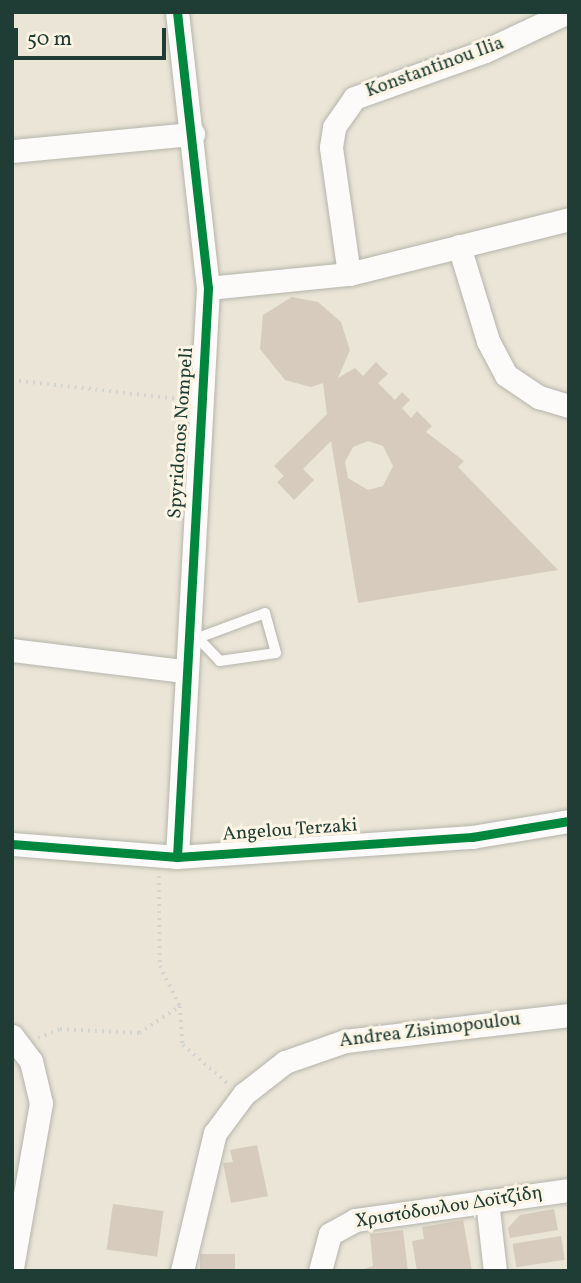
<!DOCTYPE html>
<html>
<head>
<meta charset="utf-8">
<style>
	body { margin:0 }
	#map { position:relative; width:581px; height:1283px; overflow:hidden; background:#eae5d7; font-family:Vollkorn,serif }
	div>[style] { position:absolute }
	.building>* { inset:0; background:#d6cbbd; transform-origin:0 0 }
	.path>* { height:3.5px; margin-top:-1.75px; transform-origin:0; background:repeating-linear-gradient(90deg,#d4d5d0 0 2px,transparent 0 7px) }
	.roads { filter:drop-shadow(0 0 2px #b5b5ac) drop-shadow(0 0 2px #b5b5ac) }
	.lane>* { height:10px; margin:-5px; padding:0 5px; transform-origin:5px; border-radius:5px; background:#fcfbf9 }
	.street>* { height:23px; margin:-11.5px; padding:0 11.5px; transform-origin:11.5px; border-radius:11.5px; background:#fcfbf9 }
	.cycleway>* { height:9px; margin:-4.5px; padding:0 4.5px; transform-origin:4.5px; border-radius:4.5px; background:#00873e }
	span { translate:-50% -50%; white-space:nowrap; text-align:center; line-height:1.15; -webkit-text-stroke:6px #fcf5e5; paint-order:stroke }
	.street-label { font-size:19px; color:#1f3d34 }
	.frame { position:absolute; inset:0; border:14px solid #1f3d34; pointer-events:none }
	.scale { position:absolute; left:14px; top:28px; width:152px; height:32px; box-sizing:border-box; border:4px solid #1f3d34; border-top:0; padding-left:9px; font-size:21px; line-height:24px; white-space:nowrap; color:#1f3d34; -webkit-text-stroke:5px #fcf5e5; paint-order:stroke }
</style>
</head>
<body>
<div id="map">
	<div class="building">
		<div style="clip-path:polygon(evenodd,292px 297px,318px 302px,341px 322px,350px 350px,338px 378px,355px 368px,363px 376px,376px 362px,388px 374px,378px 383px,395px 400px,402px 392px,410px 400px,402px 408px,411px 418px,417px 411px,432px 426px,426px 432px,464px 461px,458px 467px,558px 570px,358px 603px,331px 441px,303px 469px,314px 480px,294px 500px,277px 482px,284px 476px,274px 466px,327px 414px,323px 383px,311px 387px,285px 380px,260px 349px,263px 315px,292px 297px,368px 441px,383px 446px,393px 466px,383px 486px,368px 490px,348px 478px,345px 462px,353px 447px,368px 441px)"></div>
		<div style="clip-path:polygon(257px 1145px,268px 1196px,231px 1203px,223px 1163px,233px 1162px,230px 1150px)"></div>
		<div style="left:113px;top:1204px;width:51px;height:46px;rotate:8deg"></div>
		<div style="clip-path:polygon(554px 1209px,558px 1230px,510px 1238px,508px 1228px,520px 1215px)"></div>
		<div style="clip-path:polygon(463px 1220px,472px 1271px,417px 1271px,412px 1241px,424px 1239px,422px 1227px)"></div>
		<div style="clip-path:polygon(403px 1230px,408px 1271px,358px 1271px,373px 1266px,370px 1234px)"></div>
		<div style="left:561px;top:1236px;width:24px;height:49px;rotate:81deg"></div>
		<div style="left:235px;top:1254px;width:17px;height:35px;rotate:90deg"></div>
	</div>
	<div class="path">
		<div style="left:12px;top:380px;width:169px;rotate:6.5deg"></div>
		<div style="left:159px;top:876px;width:90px;rotate:89.4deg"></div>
		<div style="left:160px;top:966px;width:45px;rotate:63.4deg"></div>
		<div style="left:180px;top:1006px;width:39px;rotate:86deg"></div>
		<div style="left:183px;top:1045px;width:58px;rotate:40.8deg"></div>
		<div style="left:38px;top:1038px;width:24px;rotate:-22deg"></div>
		<div style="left:60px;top:1029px;width:79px;rotate:2.9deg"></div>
		<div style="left:139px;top:1033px;width:49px;rotate:-33.4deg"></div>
	</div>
	<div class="roads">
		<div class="lane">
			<div style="left:187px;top:642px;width:83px;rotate:-20.4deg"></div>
			<div style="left:265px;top:613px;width:41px;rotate:74.6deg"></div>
			<div style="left:276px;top:653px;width:57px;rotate:171.9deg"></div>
			<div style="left:220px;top:661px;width:32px;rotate:-134deg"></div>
		</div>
		<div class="street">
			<div style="left:177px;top:12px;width:278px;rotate:83.6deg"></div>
			<div style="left:208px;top:288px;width:570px;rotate:93.12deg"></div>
			<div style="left:12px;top:151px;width:182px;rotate:-5.4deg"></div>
			<div style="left:459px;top:246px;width:99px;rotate:73deg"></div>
			<div style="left:488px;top:341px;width:38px;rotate:62deg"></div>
			<div style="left:506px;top:375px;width:40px;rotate:34deg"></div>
			<div style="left:539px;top:397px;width:31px;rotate:17deg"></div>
			<div style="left:349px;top:274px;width:128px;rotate:-98.1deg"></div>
			<div style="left:331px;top:147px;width:20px;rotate:-81deg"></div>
			<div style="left:334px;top:127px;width:35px;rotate:-55deg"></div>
			<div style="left:354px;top:98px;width:139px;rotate:-19.7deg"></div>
			<div style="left:485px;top:51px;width:92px;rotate:-25.2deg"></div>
			<div style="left:208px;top:288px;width:142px;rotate:-5.7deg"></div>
			<div style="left:349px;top:274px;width:227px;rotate:-14deg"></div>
			<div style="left:12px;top:650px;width:172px;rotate:7deg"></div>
			<div style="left:12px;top:844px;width:166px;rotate:4.5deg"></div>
			<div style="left:177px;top:857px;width:296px;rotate:-3.9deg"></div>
			<div style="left:472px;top:837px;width:98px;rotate:-9.4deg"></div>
			<div style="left:12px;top:1036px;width:31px;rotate:53deg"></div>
			<div style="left:31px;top:1061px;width:43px;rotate:76.6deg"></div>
			<div style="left:41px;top:1103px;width:168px;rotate:100deg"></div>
			<div style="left:487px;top:1201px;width:70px;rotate:83.5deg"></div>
			<div style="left:182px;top:1271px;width:142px;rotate:-76.6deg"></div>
			<div style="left:215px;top:1133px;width:49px;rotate:-53.4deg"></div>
			<div style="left:244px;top:1094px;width:52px;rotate:-38deg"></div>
			<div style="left:285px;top:1062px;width:64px;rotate:-19.3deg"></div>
			<div style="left:345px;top:1041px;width:226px;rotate:-6.6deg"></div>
			<div style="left:320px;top:1271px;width:38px;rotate:-75deg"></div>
			<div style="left:330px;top:1234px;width:29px;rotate:-29deg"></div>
			<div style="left:355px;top:1220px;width:216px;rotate:-8deg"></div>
		</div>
	</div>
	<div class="cycleway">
		<div style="left:177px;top:12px;width:278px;rotate:83.6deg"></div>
		<div style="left:208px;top:288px;width:570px;rotate:93.12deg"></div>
		<div style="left:12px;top:844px;width:166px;rotate:4.5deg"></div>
		<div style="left:177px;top:857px;width:296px;rotate:-3.9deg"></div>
		<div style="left:472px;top:837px;width:98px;rotate:-9.4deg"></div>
	</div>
	<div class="street-label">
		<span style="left:435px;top:68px;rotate:-20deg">Konstantinou Ilia</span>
		<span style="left:182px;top:433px;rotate:-86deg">Spyridonos Nompeli</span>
		<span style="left:290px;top:831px;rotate:-4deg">Angelou Terzaki</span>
		<span style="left:430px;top:1031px;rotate:-7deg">Andrea Zisimopoulou</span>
		<span style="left:449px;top:1208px;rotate:-9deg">Χριστόδουλου Δοϊτζίδη</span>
	</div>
	<div class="frame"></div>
	<div class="scale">50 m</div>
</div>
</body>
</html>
